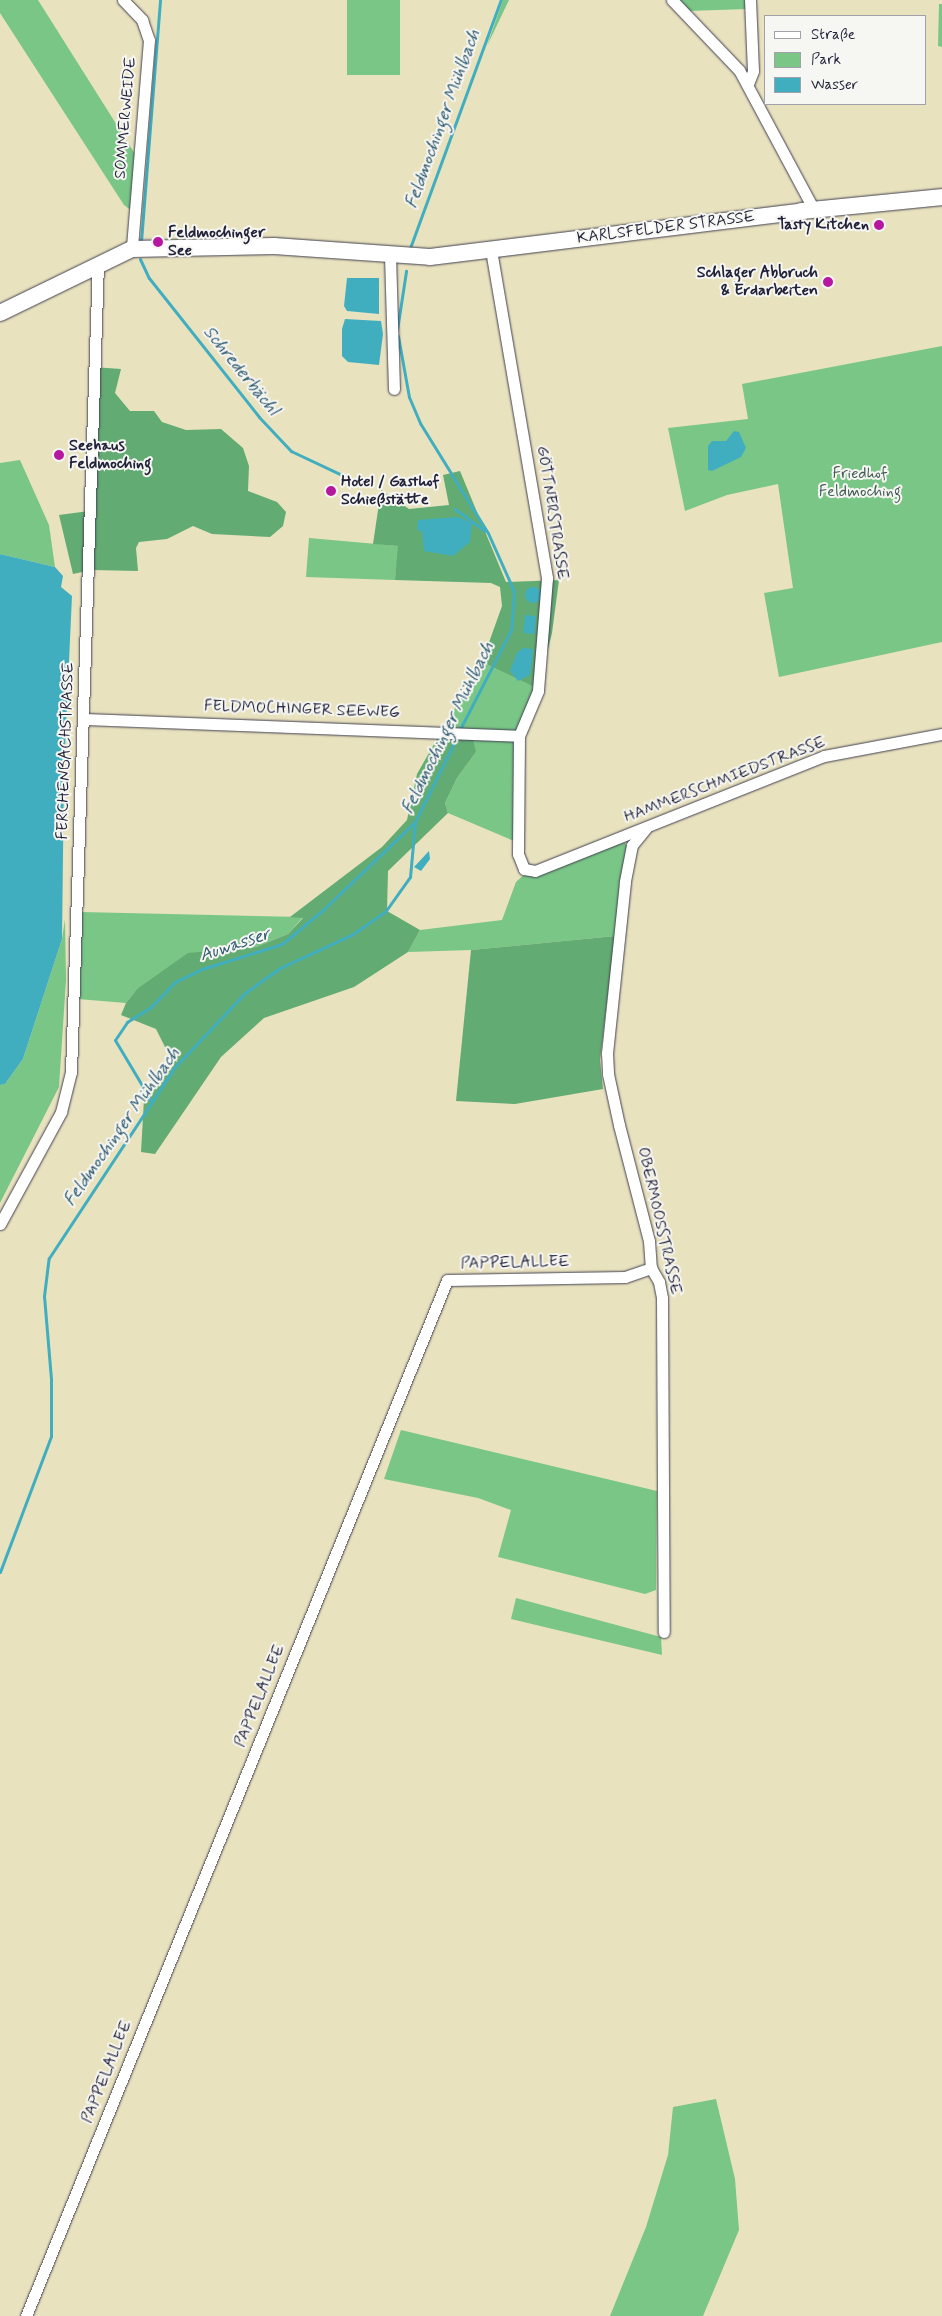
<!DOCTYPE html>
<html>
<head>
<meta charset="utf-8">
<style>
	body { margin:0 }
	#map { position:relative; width:942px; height:2316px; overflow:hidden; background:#e9e2bf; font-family:Mynerve,sans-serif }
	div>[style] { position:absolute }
	.green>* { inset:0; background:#79c686; transform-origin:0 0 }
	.forest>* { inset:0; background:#62ab73 }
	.water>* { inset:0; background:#41aec0; transform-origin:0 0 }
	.round { border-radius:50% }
	.stream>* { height:3px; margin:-1.5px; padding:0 1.5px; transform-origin:1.5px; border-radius:1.5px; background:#41aec0 }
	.roads { filter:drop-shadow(0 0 1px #403f4f) drop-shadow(0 0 1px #403f4f) }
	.street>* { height:11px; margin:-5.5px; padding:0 5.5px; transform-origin:5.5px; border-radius:5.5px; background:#fff }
	.secondary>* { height:16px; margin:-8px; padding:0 8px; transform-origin:8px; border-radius:8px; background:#fff }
	.dots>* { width:14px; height:14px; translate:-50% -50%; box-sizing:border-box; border:2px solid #f6f6f2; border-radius:50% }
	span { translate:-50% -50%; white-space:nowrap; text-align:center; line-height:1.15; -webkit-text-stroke:4px #f6f6f2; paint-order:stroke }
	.street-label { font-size:16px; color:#22223b }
	.poi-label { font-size:16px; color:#22223b; font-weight:700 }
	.right { translate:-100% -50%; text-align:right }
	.left { translate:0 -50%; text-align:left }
	.park-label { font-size:16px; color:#405b55 }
	.water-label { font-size:18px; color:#2e5a70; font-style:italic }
	.legend { position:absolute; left:764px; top:15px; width:162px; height:90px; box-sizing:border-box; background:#f6f6f2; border:1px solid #a1a1a9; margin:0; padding:6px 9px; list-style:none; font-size:15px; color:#22223b }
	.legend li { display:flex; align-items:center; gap:10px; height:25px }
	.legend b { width:25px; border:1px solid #a1a1a9 }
</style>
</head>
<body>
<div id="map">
	<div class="green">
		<div style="clip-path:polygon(0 0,38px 0,137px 157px,132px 211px,124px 205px,0 13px)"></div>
		<div style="left:347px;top:0;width:53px;height:75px"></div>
		<div style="clip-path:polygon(503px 0,509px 0,487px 46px)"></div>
		<div style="clip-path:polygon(679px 0,746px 0,747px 9px,688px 11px)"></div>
		<div style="clip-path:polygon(939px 4px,942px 4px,942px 47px,938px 46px)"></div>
		<div style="clip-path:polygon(942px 346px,942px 642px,779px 677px,764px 593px,793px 588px,778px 484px,727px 495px,685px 511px,668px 428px,748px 419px,742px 384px)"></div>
		<div style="clip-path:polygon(20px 460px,49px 525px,55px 567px,0 554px,0 463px)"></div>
		<div style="clip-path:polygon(309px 538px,399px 546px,395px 580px,306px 577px)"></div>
		<div style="clip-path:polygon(482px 662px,538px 689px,518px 735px,514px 841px,448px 813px,445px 803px,457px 778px,476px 752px,441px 732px)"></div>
		<div style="clip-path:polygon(623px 840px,627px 846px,615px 936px,471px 950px,408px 952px,420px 930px,502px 920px,516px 882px,528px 871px)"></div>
		<div style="clip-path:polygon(81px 912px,303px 917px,288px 934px,256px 947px,227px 951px,137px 989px,126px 1003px,78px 999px)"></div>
		<div style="clip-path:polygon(65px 919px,66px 980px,59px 1087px,0 1203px,0 1085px,5px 1084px,23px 1059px,62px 939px)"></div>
		<div style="clip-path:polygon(401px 1430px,657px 1491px,656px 1590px,645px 1594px,498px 1557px,511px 1510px,478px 1498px,384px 1479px)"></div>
		<div style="clip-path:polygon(516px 1598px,661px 1637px,662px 1655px,511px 1619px)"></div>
		<div style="clip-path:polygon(716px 2099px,735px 2179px,739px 2230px,703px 2316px,610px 2316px,646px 2227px,668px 2155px,673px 2107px)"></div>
	</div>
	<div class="forest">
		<div style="clip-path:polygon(93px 367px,121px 369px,115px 393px,130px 411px,154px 411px,162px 422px,186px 430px,221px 429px,243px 448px,249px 466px,248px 491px,277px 502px,286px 512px,283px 526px,270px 537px,212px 534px,193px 526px,167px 539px,139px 542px,136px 548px,138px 571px,92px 570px,73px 574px,59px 515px,89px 511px)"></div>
		<div style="clip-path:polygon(460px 471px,506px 582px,559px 580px,552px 633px,538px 689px,482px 662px,502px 606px,500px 587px,491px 583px,395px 580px,398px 546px,373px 544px,381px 490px,409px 509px,449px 505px,443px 475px)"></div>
		<div style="clip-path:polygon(441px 732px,472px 735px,476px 752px,457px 778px,445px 803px,448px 813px,388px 871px,387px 911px,420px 930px,408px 952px,354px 987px,264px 1018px,221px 1057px,155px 1154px,141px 1152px,144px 1099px,174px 1065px,156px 1029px,121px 1015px,126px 1003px,137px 989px,188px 953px,256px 947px,288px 934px,303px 918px,290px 917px,382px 847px,407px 820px,417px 774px)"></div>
		<div style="clip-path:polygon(615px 936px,600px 1060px,603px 1089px,515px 1104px,456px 1101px,471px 950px)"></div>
	</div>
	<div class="water">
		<div style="clip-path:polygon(347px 278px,379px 278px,379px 314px,347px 311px,344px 306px)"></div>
		<div style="clip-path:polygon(345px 319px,381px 321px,383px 334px,379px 365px,348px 362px,342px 356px,342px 329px)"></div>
		<div style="clip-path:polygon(734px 431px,739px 432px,746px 448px,741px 457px,712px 471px,708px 470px,708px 446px,712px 441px,726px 441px)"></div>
		<div style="clip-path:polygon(458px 517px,472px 523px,470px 542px,453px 556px,424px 551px,422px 531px,417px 530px,418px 520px)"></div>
		<div style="clip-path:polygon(0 554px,55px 567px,63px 576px,61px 587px,72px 596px,64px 771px,62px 939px,23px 1059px,5px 1084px,0 1085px)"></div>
		<div class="round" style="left:525px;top:587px;width:16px;height:16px"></div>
		<div style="left:525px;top:615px;width:11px;height:18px;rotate:5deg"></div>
		<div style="clip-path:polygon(523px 648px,533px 649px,532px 661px,530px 675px,518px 681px,510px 671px,517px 653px)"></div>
		<div style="clip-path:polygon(429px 851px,430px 859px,421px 871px,414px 867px)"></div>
	</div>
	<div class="stream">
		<div style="left:141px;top:242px;width:243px;rotate:-85.5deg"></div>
		<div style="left:410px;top:248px;width:264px;rotate:-69.9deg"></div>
		<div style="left:140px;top:259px;width:21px;rotate:65deg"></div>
		<div style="left:149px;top:278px;width:177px;rotate:51.6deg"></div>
		<div style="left:259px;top:417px;width:47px;rotate:46.7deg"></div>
		<div style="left:291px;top:451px;width:56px;rotate:25.2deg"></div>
		<div style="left:397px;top:330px;width:60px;rotate:-81.3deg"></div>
		<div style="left:398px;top:336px;width:62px;rotate:79.8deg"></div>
		<div style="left:409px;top:397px;width:28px;rotate:67deg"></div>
		<div style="left:420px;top:423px;width:129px;rotate:58.3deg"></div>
		<div style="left:488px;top:533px;width:64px;rotate:65.9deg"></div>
		<div style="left:514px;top:591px;width:39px;rotate:94deg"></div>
		<div style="left:511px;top:630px;width:114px;rotate:117.2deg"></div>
		<div style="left:455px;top:509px;width:37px;rotate:36deg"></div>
		<div style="left:152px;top:1102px;width:72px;rotate:-120.8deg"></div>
		<div style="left:115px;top:1040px;width:22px;rotate:-56deg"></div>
		<div style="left:127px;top:1022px;width:28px;rotate:-32deg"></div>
		<div style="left:151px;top:1007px;width:35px;rotate:-46deg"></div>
		<div style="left:175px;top:982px;width:30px;rotate:-26deg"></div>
		<div style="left:202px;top:969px;width:84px;rotate:-17.4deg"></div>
		<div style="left:282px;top:944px;width:55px;rotate:-39.8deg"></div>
		<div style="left:324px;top:909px;width:126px;rotate:-43.7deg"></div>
		<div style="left:0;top:1572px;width:145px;rotate:-69.4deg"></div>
		<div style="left:51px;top:1436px;width:57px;rotate:-90deg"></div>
		<div style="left:51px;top:1379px;width:83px;rotate:-94.8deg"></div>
		<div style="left:44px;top:1296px;width:38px;rotate:-83deg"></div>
		<div style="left:49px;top:1258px;width:229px;rotate:-56.6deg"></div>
		<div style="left:175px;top:1067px;width:102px;rotate:-46.6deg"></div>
		<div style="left:245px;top:993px;width:43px;rotate:-35.5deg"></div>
		<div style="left:280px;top:968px;width:81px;rotate:-25deg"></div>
		<div style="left:353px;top:934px;width:39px;rotate:-35deg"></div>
		<div style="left:385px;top:912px;width:43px;rotate:-54.5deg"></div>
		<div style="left:410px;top:877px;width:55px;rotate:-84.8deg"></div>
		<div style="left:415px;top:822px;width:95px;rotate:-63.7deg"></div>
	</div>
	<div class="roads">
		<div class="street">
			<div style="left:123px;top:0;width:28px;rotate:46deg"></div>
			<div style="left:142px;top:20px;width:21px;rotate:71deg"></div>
			<div style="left:149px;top:40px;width:210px;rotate:94.7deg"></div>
			<div style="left:672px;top:0;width:97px;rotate:46.3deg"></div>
			<div style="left:739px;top:70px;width:159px;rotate:61.8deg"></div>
			<div style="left:748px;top:84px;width:14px;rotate:-69deg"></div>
			<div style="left:753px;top:71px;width:71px;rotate:-92.4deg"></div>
			<div style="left:491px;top:250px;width:333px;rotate:80.3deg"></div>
			<div style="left:547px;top:578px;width:113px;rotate:94.6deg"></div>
			<div style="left:538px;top:691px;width:49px;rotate:112.9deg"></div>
			<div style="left:519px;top:736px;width:118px;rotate:90.5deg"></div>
			<div style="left:518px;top:854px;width:16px;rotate:68deg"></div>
			<div style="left:524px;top:869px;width:11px;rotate:10deg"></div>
			<div style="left:535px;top:871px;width:311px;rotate:-21.7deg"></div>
			<div style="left:824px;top:756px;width:120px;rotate:-10.6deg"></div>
			<div style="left:390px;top:255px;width:134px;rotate:88.3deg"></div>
			<div style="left:84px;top:719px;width:435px;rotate:2.2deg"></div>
			<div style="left:646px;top:828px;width:22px;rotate:129deg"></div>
			<div style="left:632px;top:845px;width:38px;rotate:101deg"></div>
			<div style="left:625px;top:882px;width:172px;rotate:96deg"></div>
			<div style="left:607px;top:1053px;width:21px;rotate:87deg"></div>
			<div style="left:608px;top:1074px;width:52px;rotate:77.8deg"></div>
			<div style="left:619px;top:1125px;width:120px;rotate:75.5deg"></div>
			<div style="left:649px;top:1241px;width:27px;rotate:86deg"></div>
			<div style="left:651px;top:1268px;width:16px;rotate:60deg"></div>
			<div style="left:659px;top:1282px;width:16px;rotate:79deg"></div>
			<div style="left:662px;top:1298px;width:334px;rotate:89.7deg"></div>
			<div style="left:0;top:1224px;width:128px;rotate:-61.4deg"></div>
			<div style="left:61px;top:1112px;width:41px;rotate:-76deg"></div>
			<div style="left:71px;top:1072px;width:809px;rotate:-88.09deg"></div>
			<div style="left:26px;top:2316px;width:1118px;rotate:-67.88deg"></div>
			<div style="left:447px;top:1280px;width:178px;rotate:-1deg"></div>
			<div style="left:625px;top:1277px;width:28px;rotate:-19deg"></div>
		</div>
		<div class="secondary">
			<div style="left:0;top:313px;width:147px;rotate:-25.9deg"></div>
			<div style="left:132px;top:249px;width:142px;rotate:-1.2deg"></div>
			<div style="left:274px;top:246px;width:156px;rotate:4deg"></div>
			<div style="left:430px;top:257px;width:375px;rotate:-7deg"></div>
			<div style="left:802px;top:211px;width:141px;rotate:-5.7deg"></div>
		</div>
	</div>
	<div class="dots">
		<div style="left:879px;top:225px;background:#b5179e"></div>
		<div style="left:158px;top:242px;background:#b5179e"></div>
		<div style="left:828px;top:282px;background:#b5179e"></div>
		<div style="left:59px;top:455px;background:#b5179e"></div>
		<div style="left:331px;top:491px;background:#b5179e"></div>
	</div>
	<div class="street-label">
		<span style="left:126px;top:118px;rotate:-85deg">SOMMERWEIDE</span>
		<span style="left:666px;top:228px;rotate:-7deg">KARLSFELDER STRASSE</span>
		<span style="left:552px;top:513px;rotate:81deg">GÖTTNERSTRASSE</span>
		<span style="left:302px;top:710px;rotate:2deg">FELDMOCHINGER SEEWEG</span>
		<span style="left:66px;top:751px;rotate:-88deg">FERCHENBACHSTRASSE</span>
		<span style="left:725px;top:780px;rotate:-21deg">HAMMERSCHMIEDSTRASSE</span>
		<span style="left:659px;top:1221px;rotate:77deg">OBERMOOSSTRASSE</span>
		<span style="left:515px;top:1263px;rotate:-1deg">PAPPELALLEE</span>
		<span style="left:260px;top:1696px;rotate:-68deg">PAPPELALLEE</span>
		<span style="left:107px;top:2072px;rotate:-68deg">PAPPELALLEE</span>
	</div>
	<div class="poi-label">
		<span class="right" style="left:869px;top:225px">Tasty Kitchen</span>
		<span class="left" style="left:168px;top:242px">Feldmochinger<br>See</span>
		<span class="right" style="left:818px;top:282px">Schlager Abbruch<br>&amp; Erdarbeiten</span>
		<span class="left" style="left:69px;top:455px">Seehaus<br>Feldmoching</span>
		<span class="left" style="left:341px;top:491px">Hotel / Gasthof<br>Schießstätte</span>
	</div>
	<div class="park-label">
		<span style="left:860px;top:483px">Friedhof<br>Feldmoching</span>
	</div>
	<div class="water-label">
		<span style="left:443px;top:119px;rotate:-70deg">Feldmochinger Mühlbach</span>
		<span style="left:241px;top:371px;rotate:51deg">Schrederbächl</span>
		<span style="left:448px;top:728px;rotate:-64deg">Feldmochinger Mühlbach</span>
		<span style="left:235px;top:945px;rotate:-18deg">Auwasser</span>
		<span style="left:122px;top:1127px;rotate:-55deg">Feldmochinger Mühlbach</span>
	</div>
	<ul class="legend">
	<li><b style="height:6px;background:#fff"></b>Straße</li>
	<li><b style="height:14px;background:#79c686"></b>Park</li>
	<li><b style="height:14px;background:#41aec0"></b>Wasser</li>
	</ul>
</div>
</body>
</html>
